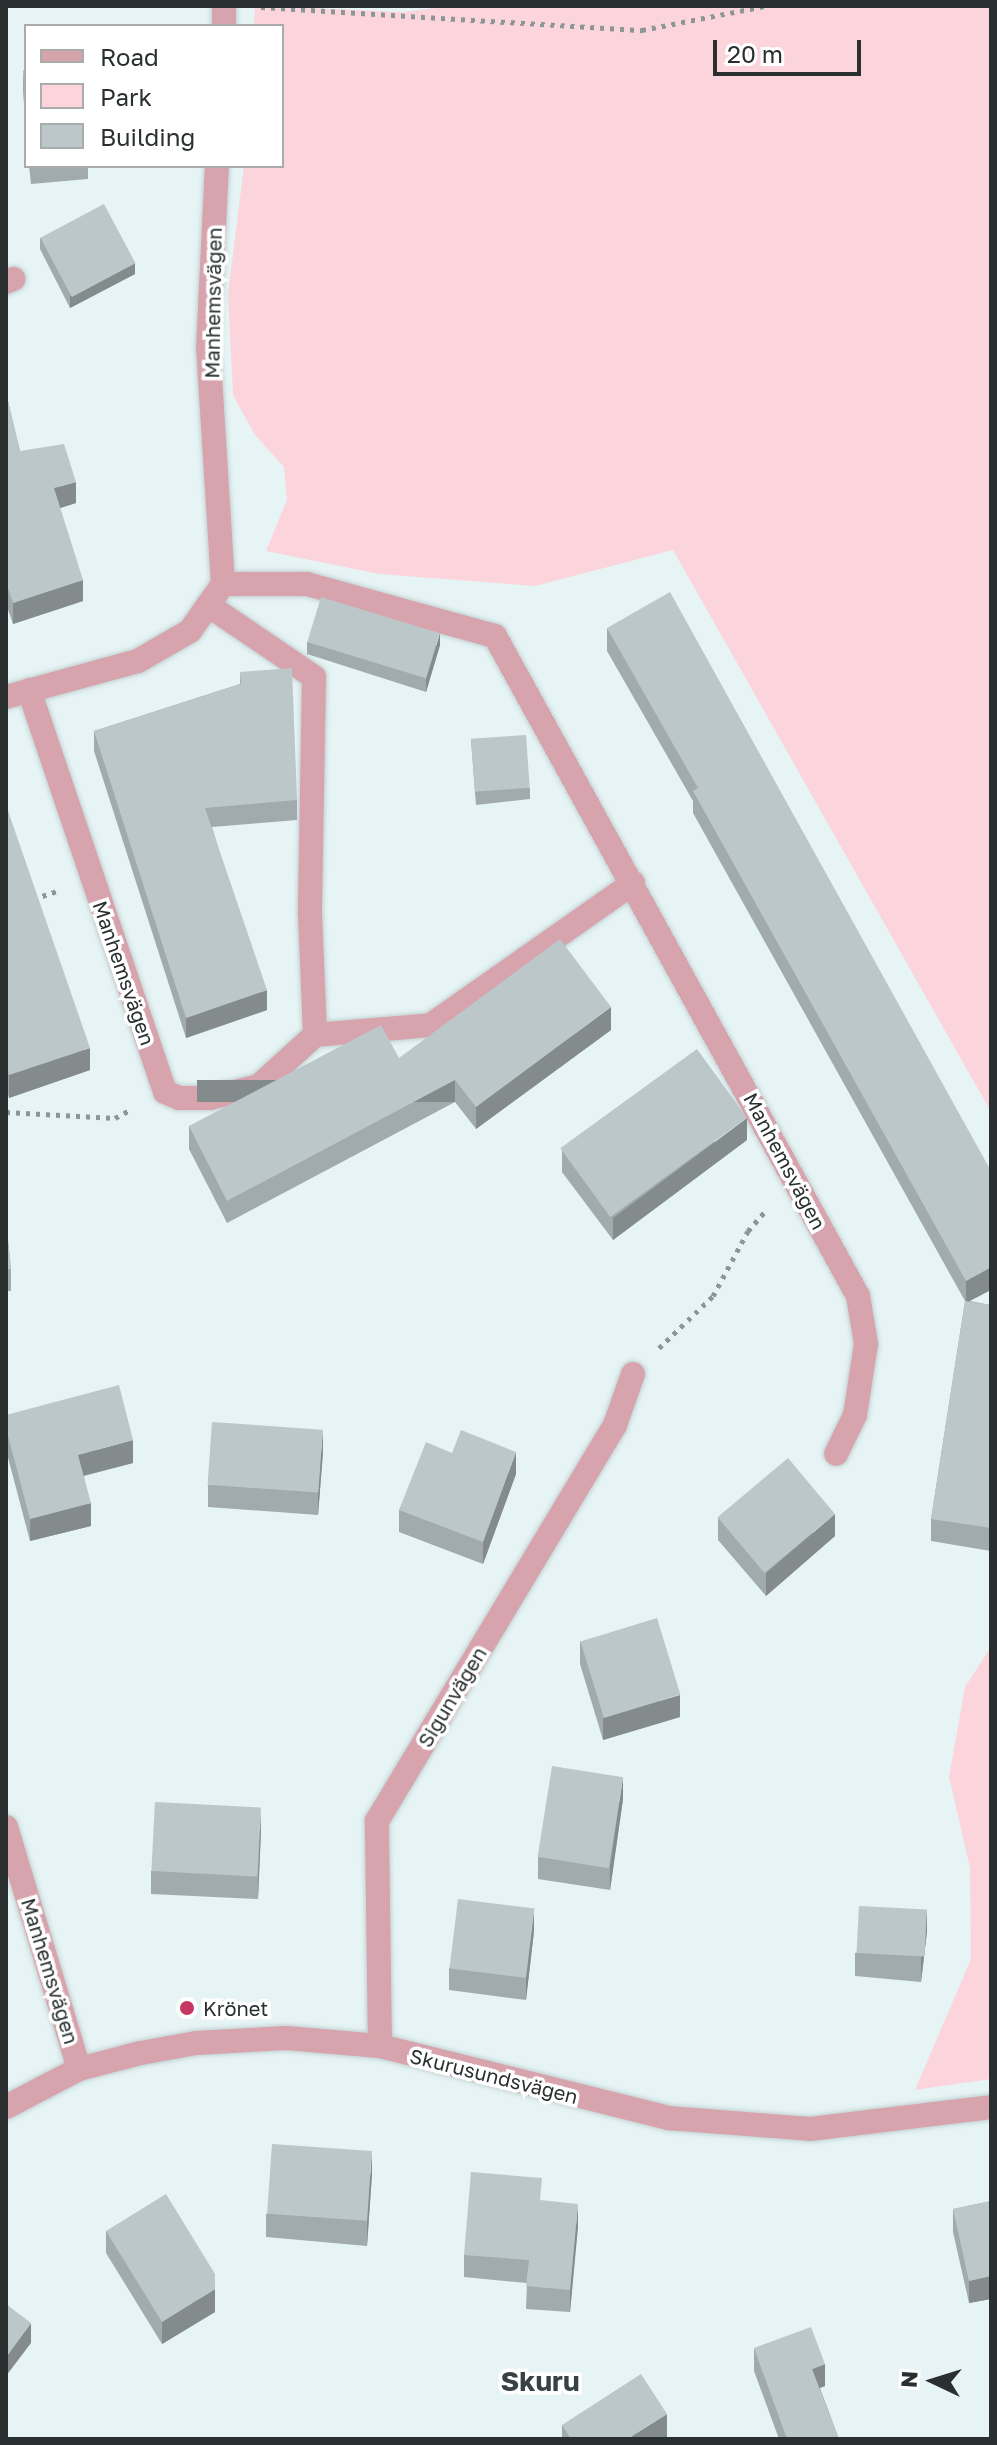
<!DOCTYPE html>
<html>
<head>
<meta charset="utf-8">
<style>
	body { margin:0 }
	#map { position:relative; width:997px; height:2445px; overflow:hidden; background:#e6f4f5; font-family:"Golos Text",sans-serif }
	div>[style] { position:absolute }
	.green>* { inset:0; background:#fbd5db }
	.path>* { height:5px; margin-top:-2.5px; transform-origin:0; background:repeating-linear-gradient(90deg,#8c9697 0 4px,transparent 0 10px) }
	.roads { filter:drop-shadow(0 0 2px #c4d1d2) drop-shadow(0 0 2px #c4d1d2) }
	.minor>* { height:24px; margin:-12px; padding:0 12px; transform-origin:12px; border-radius:12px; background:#d7a3ac }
	.wall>* { inset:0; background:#a1abad }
	.shaded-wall>* { inset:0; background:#838b8d; transform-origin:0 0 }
	.building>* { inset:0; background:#bbc7c9; transform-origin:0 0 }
	.dots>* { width:22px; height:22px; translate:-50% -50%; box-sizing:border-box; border:4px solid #fff; border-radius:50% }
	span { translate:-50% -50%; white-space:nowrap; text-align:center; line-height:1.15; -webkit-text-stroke:7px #fff; paint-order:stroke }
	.street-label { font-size:20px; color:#2a2f30 }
	.poi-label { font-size:20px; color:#2a2f30 }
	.left { translate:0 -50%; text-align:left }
	.district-label { font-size:28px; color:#374243; font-weight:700 }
	.frame { position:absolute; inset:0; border:8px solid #2a2f30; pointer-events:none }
	.legend { position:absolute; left:24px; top:24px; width:260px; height:144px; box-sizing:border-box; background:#fff; border:2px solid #aaacac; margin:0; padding:10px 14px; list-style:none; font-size:24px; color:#2a2f30 }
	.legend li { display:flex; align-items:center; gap:16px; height:40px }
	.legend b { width:40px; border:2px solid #aaacac }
	.north { position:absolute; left:893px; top:2341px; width:80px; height:80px; -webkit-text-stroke:6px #fff; paint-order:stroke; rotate:274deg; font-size:22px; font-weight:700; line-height:32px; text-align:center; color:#2a2f30 }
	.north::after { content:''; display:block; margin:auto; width:28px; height:36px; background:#2a2f30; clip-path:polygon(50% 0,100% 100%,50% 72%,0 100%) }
	.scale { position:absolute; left:713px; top:40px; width:148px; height:36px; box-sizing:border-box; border:4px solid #2a2f30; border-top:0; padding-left:10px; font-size:24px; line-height:28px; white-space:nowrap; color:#2a2f30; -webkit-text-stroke:6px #fff; paint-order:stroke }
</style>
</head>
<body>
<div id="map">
	<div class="green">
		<div style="clip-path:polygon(255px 6px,403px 12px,452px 6px,991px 6px,991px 1112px,673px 550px,535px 586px,379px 574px,266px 551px,287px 500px,284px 467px,255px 435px,233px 395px,228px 294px,244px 166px,282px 166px,282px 26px,254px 26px)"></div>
		<div style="clip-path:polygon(991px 1647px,991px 2079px,915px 2090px,971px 1959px,970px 1868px,949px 1777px,965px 1687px)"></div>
	</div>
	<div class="path">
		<div style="left:261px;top:7px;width:382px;rotate:3.5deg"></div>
		<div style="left:642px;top:30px;width:125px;rotate:-11deg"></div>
		<div style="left:33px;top:899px;width:26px;rotate:-18deg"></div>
		<div style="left:6px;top:1112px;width:109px;rotate:3.2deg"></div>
		<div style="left:115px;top:1118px;width:19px;rotate:-28deg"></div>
		<div style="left:659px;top:1348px;width:75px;rotate:-43.9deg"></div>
		<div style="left:713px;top:1296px;width:74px;rotate:-61.7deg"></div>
		<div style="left:748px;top:1231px;width:29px;rotate:-49deg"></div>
	</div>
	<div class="roads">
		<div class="minor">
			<div style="left:224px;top:26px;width:20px;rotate:-90deg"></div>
			<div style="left:6px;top:282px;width:8px;rotate:-23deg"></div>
			<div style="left:223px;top:584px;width:84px"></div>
			<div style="left:307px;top:584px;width:195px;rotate:15.5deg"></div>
			<div style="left:495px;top:636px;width:753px;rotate:61.19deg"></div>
			<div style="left:858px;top:1296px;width:49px;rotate:80.5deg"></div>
			<div style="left:866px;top:1344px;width:72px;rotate:98.8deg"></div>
			<div style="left:855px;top:1415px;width:43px;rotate:116deg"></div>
			<div style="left:208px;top:605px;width:128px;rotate:34.2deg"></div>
			<div style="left:314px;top:677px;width:237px;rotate:91deg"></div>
			<div style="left:310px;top:914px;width:121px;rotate:87.6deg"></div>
			<div style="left:29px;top:690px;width:424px;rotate:71.3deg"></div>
			<div style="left:165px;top:1092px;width:15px;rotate:23deg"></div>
			<div style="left:179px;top:1098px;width:31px"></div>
			<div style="left:210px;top:1098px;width:50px;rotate:-13.8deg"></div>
			<div style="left:259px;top:1086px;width:76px;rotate:-42.3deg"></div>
			<div style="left:315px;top:1035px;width:116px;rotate:-4.9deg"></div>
			<div style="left:431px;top:1025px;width:247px;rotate:-35.1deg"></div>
			<div style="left:6px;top:697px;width:137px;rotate:-15.3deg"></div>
			<div style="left:138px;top:661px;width:60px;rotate:-30deg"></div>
			<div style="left:190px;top:631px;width:57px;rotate:-54.9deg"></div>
			<div style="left:223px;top:584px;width:236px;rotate:-93.6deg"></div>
			<div style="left:208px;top:348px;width:182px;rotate:-87.2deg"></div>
			<div style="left:6px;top:1827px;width:253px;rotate:73.2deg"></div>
			<div style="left:380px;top:2046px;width:225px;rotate:-90.8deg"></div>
			<div style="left:377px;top:1821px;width:462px;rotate:-59deg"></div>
			<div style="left:615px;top:1425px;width:54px;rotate:-70.6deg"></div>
			<div style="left:6px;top:2107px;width:82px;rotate:-27.5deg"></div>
			<div style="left:79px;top:2069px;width:64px;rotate:-14.5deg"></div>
			<div style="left:141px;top:2053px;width:56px;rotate:-10.3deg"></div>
			<div style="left:196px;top:2043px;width:90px;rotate:-3.2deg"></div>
			<div style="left:286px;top:2038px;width:94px;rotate:4.9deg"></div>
			<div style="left:380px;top:2046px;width:297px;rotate:14deg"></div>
			<div style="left:668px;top:2118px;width:142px;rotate:4.4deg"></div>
			<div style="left:810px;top:2129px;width:182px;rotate:-6.9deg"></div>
		</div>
	</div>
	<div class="wall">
		<div style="clip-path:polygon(23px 70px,26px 70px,26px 127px,23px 92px)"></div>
		<div style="clip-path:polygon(29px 166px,88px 166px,88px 179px,31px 184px)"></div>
		<div style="clip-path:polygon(40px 238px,135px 274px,70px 308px,40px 249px)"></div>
		<div style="clip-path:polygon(6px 393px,20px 451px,76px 503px,60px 508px,83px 601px,13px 624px,6px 604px)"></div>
		<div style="clip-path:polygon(607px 628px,991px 1171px,970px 1301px,991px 1305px,991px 1551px,931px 1541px,931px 1519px,965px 1301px,693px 813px,693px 801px,607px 651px)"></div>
		<div style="clip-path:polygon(307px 642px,440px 645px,426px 692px,307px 654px)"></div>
		<div style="clip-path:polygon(240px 672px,297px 800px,297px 820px,212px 827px,267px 1010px,186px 1038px,94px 751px,94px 731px,240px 684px)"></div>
		<div style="clip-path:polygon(471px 740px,530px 788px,530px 799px,476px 805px)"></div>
		<div style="clip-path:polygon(6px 805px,90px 1070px,9px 1098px,6px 1088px)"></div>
		<div style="clip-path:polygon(611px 1030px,476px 1129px,455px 1102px,227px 1223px,189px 1149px,189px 1126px,399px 1058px)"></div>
		<div style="clip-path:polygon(747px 1140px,613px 1240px,562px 1172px,562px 1150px)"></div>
		<div style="clip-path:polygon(6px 1221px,11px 1269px,11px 1291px,6px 1291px)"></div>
		<div style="clip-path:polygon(6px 1415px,133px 1463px,84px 1476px,91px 1526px,30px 1541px,6px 1450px)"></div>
		<div style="clip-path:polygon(323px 1452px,318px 1515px,208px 1507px,208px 1485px)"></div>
		<div style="clip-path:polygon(452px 1453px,516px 1474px,483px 1564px,399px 1532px,399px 1510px)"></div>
		<div style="clip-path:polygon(718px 1518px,835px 1536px,766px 1596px,718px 1540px)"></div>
		<div style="clip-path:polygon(580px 1641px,680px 1717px,603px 1740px,580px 1664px)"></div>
		<div style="clip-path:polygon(623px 1799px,610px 1890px,538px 1879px,538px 1857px)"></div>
		<div style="clip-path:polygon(261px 1830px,258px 1899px,151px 1894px,151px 1871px)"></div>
		<div style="clip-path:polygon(534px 1931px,526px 2000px,449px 1990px,449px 1968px)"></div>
		<div style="clip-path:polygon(927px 1931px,921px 1982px,855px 1976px,855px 1953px)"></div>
		<div style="clip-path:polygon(372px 2174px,367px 2246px,266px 2237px,266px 2214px)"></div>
		<div style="clip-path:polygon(542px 2201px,578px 2226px,570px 2312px,526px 2309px,527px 2283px,464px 2277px,464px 2255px)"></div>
		<div style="clip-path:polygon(991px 2201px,991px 2299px,969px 2303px,953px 2232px,953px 2209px)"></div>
		<div style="clip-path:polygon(106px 2231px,215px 2312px,162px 2344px,106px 2253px)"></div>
		<div style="clip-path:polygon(754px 2348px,825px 2386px,820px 2388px,839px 2439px,779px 2439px,754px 2371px)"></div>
		<div style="clip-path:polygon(562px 2425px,667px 2437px,663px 2439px,562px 2439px)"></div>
	</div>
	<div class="shaded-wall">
		<div style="clip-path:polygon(135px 263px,135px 274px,70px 308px,70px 296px)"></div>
		<div style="clip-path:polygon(76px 482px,76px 503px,54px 510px,54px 488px)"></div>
		<div style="clip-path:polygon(83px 580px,83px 601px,13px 624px,13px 603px)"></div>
		<div style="clip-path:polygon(440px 633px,440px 645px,426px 692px,426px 680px)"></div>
		<div style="clip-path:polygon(267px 990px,267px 1010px,186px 1038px,186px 1018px)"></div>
		<div style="clip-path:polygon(611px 1007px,611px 1030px,476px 1129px,476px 1107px)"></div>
		<div style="clip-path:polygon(90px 1048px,90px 1070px,9px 1098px,9px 1075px)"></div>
		<div style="left:455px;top:1080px;width:22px;height:258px;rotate:90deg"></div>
		<div style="clip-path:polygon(747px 1118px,747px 1140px,613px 1240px,613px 1218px)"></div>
		<div style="clip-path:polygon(991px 1267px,991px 1290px,966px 1303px,966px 1281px)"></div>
		<div style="clip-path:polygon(323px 1429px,323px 1452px,318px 1515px,318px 1492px)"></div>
		<div style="clip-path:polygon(133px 1440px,133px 1463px,78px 1477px,78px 1455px)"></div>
		<div style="clip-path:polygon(516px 1452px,516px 1474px,483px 1564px,483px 1542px)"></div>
		<div style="clip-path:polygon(91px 1503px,91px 1526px,30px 1541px,30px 1519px)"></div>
		<div style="clip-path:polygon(835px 1514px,835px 1536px,766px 1596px,766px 1573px)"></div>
		<div style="clip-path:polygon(680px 1695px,680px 1717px,603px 1740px,603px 1718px)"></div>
		<div style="clip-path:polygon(623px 1777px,623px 1799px,610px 1890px,610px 1867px)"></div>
		<div style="clip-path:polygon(261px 1808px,261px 1830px,258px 1899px,258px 1877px)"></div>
		<div style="clip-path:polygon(534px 1909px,534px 1931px,526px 2000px,526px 1978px)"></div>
		<div style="clip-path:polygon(927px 1909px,927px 1931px,921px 1982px,921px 1959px)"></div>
		<div style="clip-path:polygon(372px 2151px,372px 2174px,367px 2246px,367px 2224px)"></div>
		<div style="clip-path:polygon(578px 2204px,578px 2226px,570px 2312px,570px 2290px)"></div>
		<div style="clip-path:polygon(991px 2276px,991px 2299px,969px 2303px,969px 2281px)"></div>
		<div style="clip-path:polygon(215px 2289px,215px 2312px,162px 2344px,162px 2322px)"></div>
		<div style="clip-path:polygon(31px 2323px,31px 2343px,6px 2376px,6px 2357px)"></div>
		<div style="clip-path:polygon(825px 2364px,825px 2386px,812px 2391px,812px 2369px)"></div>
		<div style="clip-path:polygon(667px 2414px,667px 2437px,663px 2439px,632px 2439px,632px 2436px)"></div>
	</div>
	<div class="building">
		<div style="clip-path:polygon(23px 70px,26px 70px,26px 104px)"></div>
		<div style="left:104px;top:204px;width:67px;height:72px;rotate:62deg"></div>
		<div style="clip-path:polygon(6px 393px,20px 451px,64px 444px,76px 482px,54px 488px,83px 580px,13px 603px,6px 582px)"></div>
		<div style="clip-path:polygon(670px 592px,991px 1171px,991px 1267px,966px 1281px,693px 791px,698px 788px,607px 628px)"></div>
		<div style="left:321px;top:597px;width:124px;height:47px;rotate:17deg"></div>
		<div style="clip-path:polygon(292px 668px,297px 800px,205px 808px,267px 990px,186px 1018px,94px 731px,241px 684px,240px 672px)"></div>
		<div style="left:526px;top:735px;width:53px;height:55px;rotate:86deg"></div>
		<div style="clip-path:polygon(6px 805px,90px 1048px,9px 1075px,6px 1066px)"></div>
		<div style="clip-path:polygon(560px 939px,611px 1007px,476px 1107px,455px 1080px,227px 1201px,189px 1126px,381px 1025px,399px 1058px)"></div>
		<div style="left:697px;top:1049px;width:85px;height:169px;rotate:54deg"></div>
		<div style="clip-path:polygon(6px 1221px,11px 1269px,6px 1269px)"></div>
		<div style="clip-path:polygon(965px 1301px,991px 1305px,991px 1528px,931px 1519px)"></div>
		<div style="clip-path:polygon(119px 1385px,133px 1440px,78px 1455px,91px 1503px,30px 1519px,6px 1428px,6px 1415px)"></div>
		<div style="left:212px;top:1422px;width:111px;height:63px;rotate:4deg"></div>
		<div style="clip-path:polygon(461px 1430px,516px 1452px,483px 1542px,399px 1510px,426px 1442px,452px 1453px)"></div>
		<div style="left:788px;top:1458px;width:73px;height:92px;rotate:50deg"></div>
		<div style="left:657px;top:1618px;width:80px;height:80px;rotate:73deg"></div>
		<div style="left:552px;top:1766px;width:72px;height:92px;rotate:9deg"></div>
		<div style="left:155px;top:1802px;width:106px;height:69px;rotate:3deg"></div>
		<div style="left:458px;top:1899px;width:77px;height:70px;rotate:7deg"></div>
		<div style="left:859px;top:1906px;width:68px;height:47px;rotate:3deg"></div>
		<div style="left:272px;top:2144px;width:100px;height:70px;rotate:4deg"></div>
		<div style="clip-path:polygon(471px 2172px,542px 2178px,540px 2200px,578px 2204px,570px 2290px,526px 2286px,529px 2260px,464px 2255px)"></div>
		<div style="clip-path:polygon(166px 2194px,215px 2274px,215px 2289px,162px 2322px,106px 2231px)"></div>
		<div style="clip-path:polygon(991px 2201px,991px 2276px,969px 2281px,953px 2209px)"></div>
		<div style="clip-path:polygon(6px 2304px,31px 2323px,6px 2357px)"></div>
		<div style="clip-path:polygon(811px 2327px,825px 2364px,812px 2369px,839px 2439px,787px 2439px,754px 2348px)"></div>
		<div style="clip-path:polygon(641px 2374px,667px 2414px,632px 2436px,634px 2439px,571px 2439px,562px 2425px)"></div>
	</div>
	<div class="dots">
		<div style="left:187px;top:2008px;background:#c63864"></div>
	</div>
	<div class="street-label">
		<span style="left:213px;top:303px;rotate:-89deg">Manhemsvägen</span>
		<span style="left:124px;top:973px;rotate:71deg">Manhemsvägen</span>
		<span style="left:785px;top:1161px;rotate:62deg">Manhemsvägen</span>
		<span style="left:452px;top:1697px;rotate:-59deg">Sigunvägen</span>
		<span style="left:50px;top:1971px;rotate:73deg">Manhemsvägen</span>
		<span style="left:494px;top:2076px;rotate:14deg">Skurusundsvägen</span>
	</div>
	<div class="poi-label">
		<span class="left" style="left:203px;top:2008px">Krönet</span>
	</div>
	<div class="district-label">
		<span style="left:540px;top:2381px">Skuru</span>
	</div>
	<div class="frame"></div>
	<ul class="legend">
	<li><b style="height:10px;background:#d7a3ac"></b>Road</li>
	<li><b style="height:22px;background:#fbd5db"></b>Park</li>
	<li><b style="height:22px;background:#bbc7c9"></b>Building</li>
	</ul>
	<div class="north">N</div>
	<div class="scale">20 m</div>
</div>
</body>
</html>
